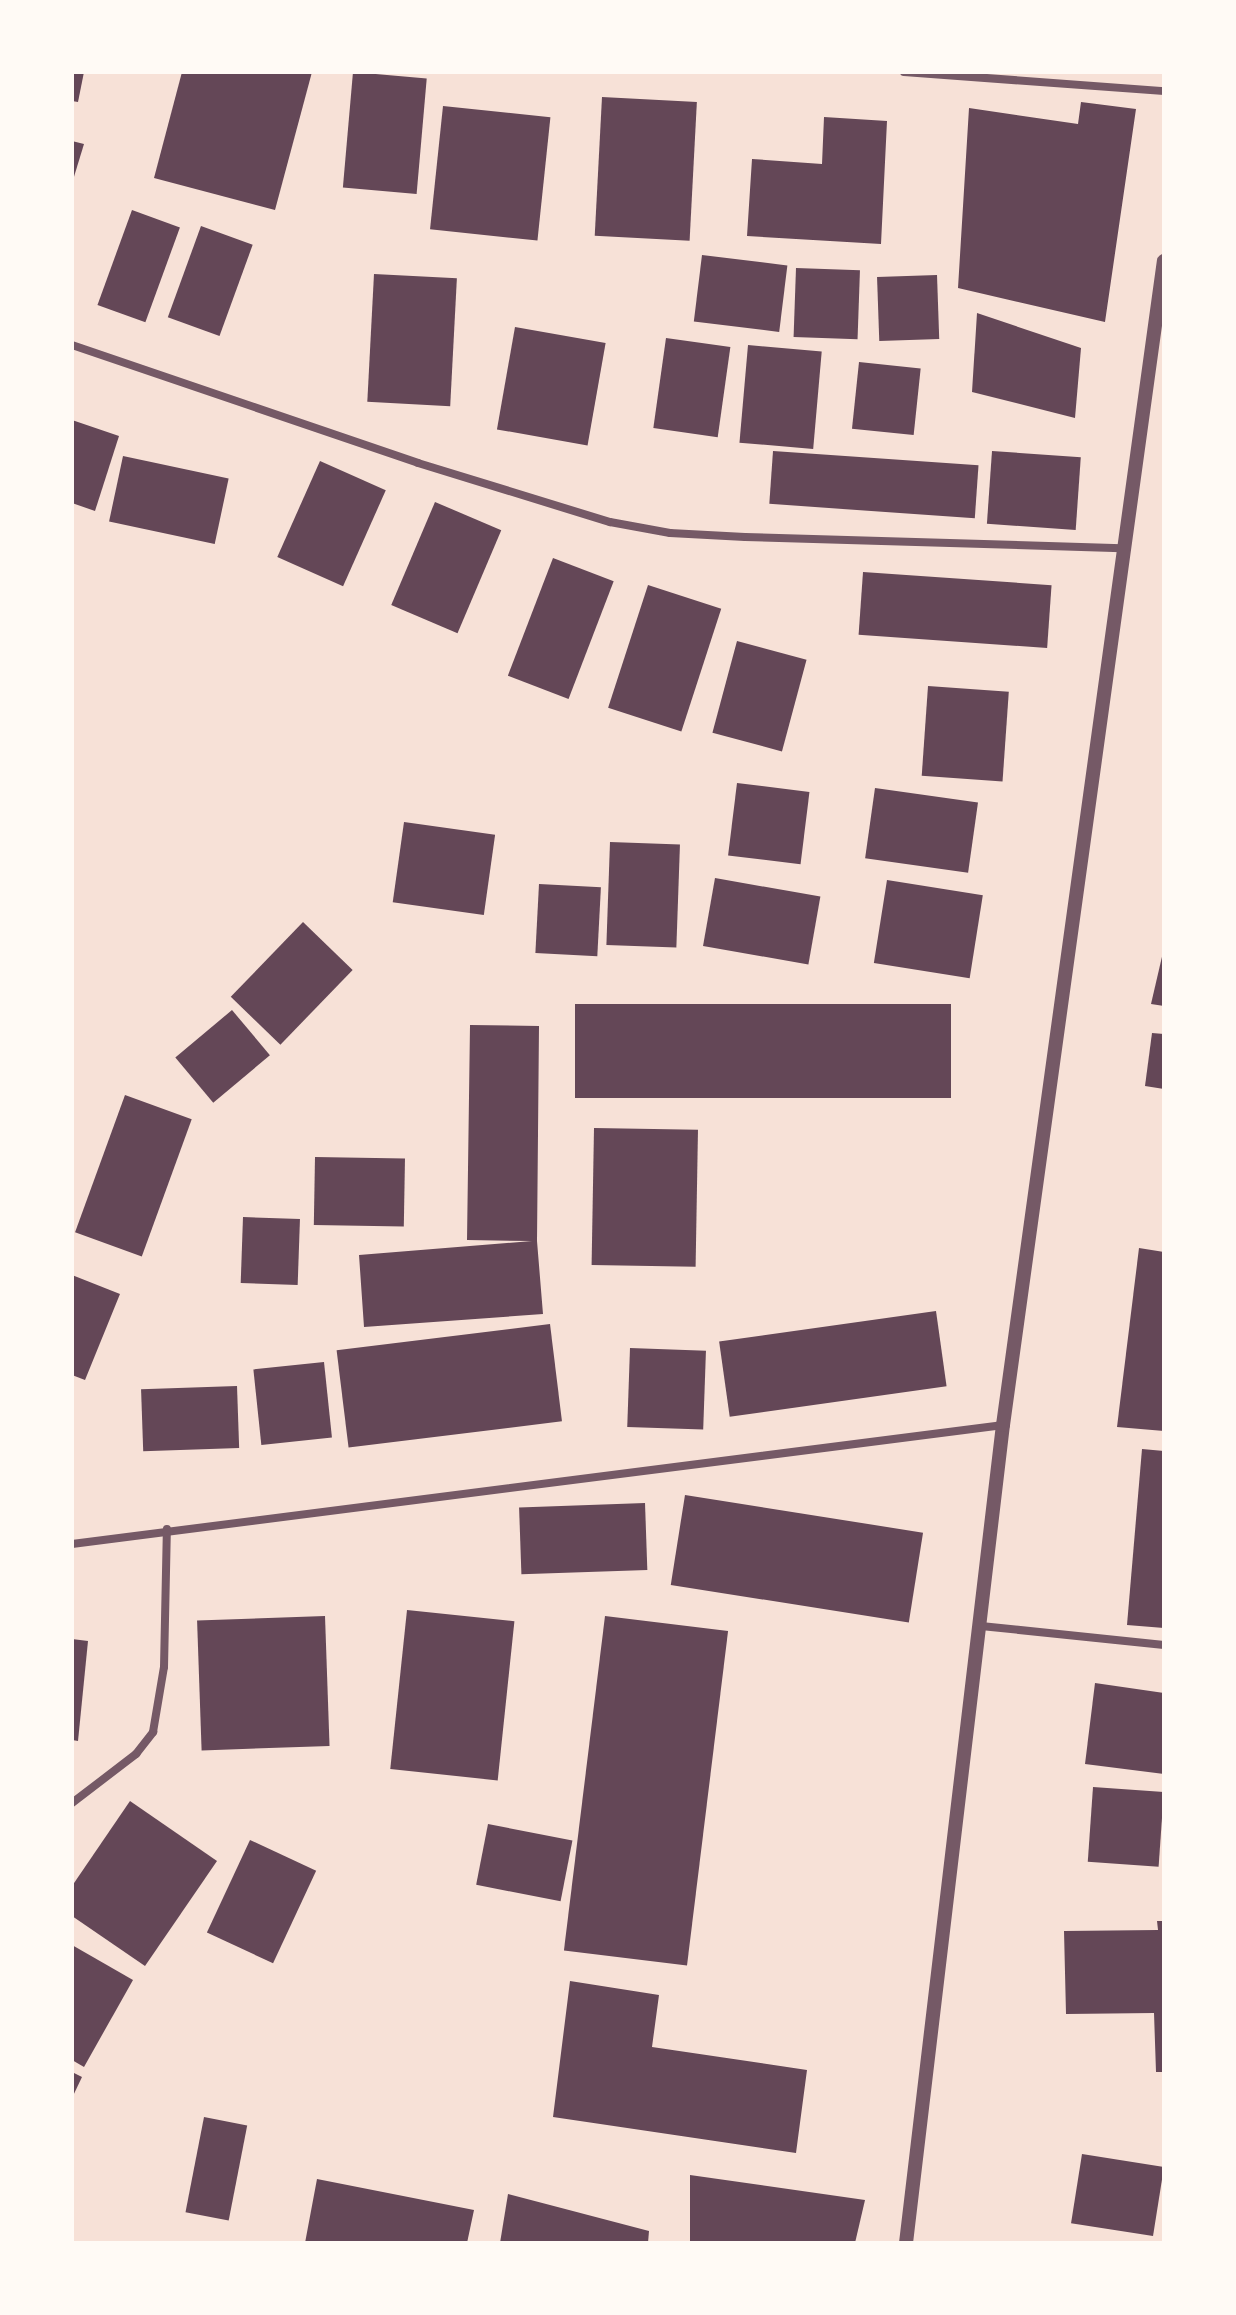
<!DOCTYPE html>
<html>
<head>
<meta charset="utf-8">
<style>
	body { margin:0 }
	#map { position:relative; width:1236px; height:2315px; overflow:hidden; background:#f7e1d7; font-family:"Roboto Serif",serif }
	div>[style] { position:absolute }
	.building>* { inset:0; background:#644757; transform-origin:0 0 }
	.minor>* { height:8px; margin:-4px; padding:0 4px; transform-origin:4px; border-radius:4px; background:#755966 }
	.tertiary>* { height:14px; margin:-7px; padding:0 7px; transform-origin:7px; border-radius:7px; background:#755966 }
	span { translate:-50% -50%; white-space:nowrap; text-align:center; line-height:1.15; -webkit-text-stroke:7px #fffaf5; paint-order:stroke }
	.frame { position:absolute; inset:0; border:74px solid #fffaf5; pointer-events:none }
</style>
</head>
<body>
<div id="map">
	<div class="building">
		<div style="clip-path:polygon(72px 72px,84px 72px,78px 102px,72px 101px)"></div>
		<div style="clip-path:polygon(182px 72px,312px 72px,275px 210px,154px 178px)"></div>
		<div style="left:353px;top:72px;width:74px;height:116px;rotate:5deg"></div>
		<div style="left:602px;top:97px;width:95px;height:139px;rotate:3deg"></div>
		<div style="clip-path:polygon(1081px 102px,1136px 109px,1105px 322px,958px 288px,969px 108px,1078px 124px)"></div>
		<div style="left:443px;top:106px;width:108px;height:124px;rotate:6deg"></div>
		<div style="clip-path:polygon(824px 117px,887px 121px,881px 244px,747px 236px,752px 159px,822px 164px)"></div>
		<div style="clip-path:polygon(72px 141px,84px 144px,73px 180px,72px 180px)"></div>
		<div style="left:132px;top:210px;width:51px;height:101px;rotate:20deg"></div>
		<div style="left:201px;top:226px;width:55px;height:97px;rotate:20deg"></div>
		<div style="left:702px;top:255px;width:86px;height:67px;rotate:7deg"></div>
		<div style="left:796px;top:268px;width:64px;height:69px;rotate:2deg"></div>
		<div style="left:374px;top:274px;width:83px;height:128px;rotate:3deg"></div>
		<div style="left:937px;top:275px;width:64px;height:60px;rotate:88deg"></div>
		<div style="clip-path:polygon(977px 313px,1081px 348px,1075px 418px,972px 392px)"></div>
		<div style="left:515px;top:327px;width:92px;height:104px;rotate:10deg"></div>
		<div style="left:666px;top:338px;width:65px;height:91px;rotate:8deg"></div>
		<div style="left:748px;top:345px;width:74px;height:98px;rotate:5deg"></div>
		<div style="left:859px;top:362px;width:62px;height:67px;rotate:6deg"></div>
		<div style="clip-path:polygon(72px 420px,119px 436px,95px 511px,72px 503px)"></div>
		<div style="left:773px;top:451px;width:206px;height:53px;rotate:4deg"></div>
		<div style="left:992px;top:451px;width:89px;height:73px;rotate:4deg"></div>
		<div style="left:123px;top:456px;width:108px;height:67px;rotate:12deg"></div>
		<div style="left:320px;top:461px;width:72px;height:105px;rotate:24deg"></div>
		<div style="left:435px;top:502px;width:72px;height:112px;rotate:23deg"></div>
		<div style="left:553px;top:558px;width:65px;height:126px;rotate:21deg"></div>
		<div style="left:863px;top:572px;width:189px;height:63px;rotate:4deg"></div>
		<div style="left:648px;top:585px;width:77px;height:129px;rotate:18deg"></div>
		<div style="left:737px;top:641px;width:72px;height:95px;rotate:15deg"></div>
		<div style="left:928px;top:686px;width:81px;height:90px;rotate:4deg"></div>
		<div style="left:737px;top:783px;width:73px;height:73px;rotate:7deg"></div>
		<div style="left:875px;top:788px;width:104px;height:71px;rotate:8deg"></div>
		<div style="left:404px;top:822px;width:92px;height:81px;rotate:8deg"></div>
		<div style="left:610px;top:842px;width:70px;height:103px;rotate:2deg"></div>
		<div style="left:715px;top:878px;width:107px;height:69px;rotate:10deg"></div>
		<div style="left:887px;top:880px;width:97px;height:84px;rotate:9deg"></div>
		<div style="left:539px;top:884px;width:62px;height:69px;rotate:3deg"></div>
		<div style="left:303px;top:922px;width:69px;height:104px;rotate:44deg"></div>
		<div style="clip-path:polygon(1164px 948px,1164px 1006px,1151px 1004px)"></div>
		<div style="left:575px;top:1004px;width:376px;height:94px"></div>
		<div style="left:232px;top:1010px;width:59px;height:74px;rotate:50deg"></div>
		<div style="clip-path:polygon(470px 1025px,539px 1026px,537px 1241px,543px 1314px,364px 1327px,359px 1255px,532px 1241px,467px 1240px)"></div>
		<div style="clip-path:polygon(1152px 1033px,1164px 1034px,1164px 1089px,1145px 1086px)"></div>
		<div style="left:125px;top:1095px;width:71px;height:146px;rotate:20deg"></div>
		<div style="left:594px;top:1128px;width:104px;height:137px;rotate:1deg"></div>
		<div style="left:315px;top:1157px;width:90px;height:68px;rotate:1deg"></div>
		<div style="left:243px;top:1217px;width:57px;height:66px;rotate:2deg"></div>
		<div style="clip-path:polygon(1139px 1248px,1164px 1252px,1164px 1431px,1117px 1427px)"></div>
		<div style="clip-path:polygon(72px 1275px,120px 1294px,85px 1380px,72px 1375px)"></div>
		<div style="left:936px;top:1311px;width:76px;height:219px;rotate:82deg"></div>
		<div style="left:550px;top:1324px;width:98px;height:215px;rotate:83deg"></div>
		<div style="left:630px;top:1348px;width:76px;height:79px;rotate:2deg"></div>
		<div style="left:324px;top:1362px;width:76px;height:71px;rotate:84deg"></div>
		<div style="left:237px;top:1386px;width:62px;height:96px;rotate:88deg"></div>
		<div style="clip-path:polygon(1142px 1449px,1164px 1451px,1164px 1628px,1127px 1625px)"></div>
		<div style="left:685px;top:1495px;width:241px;height:91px;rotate:9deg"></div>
		<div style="left:645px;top:1503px;width:67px;height:126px;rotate:88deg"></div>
		<div style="left:407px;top:1610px;width:108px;height:160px;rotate:6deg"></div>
		<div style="left:325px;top:1616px;width:130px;height:128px;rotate:88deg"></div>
		<div style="left:605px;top:1616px;width:124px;height:337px;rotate:7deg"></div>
		<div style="clip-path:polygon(72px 1639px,88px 1641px,78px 1741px,72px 1740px)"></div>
		<div style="clip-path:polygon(1095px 1683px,1164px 1693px,1164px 1774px,1085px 1764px)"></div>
		<div style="left:1093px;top:1787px;width:71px;height:75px;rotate:4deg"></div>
		<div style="clip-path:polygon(130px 1801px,217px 1861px,145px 1966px,72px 1916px,72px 1886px)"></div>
		<div style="left:488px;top:1824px;width:86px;height:62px;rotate:11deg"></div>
		<div style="left:250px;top:1840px;width:73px;height:102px;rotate:25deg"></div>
		<div style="clip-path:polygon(1157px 1921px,1164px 1921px,1164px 2072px,1156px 2072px,1154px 2013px,1066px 2014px,1064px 1931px,1158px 1930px)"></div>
		<div style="clip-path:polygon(72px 1945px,133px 1980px,84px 2067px,72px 2060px)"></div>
		<div style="clip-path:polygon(570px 1981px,659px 1995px,652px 2047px,807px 2070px,796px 2153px,553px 2117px)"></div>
		<div style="clip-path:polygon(72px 2072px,82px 2077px,72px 2098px)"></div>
		<div style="left:204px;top:2117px;width:44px;height:97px;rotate:11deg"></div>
		<div style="left:1082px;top:2154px;width:83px;height:70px;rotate:9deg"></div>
		<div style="clip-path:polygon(690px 2175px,865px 2200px,855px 2243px,690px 2243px)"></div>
		<div style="clip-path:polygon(317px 2179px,474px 2210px,467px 2243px,305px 2243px)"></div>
		<div style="clip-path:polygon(508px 2194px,649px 2231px,648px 2243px,500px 2243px)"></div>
	</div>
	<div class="minor">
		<div style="left:904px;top:72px;width:261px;rotate:4.2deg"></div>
		<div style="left:72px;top:345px;width:366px;rotate:18.8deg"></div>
		<div style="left:418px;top:463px;width:201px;rotate:17.1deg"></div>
		<div style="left:610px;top:522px;width:61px;rotate:10.4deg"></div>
		<div style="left:670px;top:533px;width:75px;rotate:3.1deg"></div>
		<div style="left:745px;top:537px;width:377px;rotate:1.7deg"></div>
		<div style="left:72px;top:1544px;width:939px;rotate:-7.28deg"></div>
		<div style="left:981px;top:1626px;width:184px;rotate:5.9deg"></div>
		<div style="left:72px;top:1803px;width:81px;rotate:-37.4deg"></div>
		<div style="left:136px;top:1754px;width:28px;rotate:-52deg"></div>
		<div style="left:153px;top:1732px;width:66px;rotate:-80.4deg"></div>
		<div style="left:164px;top:1667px;width:138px;rotate:-88.8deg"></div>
	</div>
	<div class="tertiary">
		<div style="left:906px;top:2243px;width:824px;rotate:-83.24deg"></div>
		<div style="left:1003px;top:1425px;width:1175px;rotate:-82.13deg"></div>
	</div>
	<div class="frame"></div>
</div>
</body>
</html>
